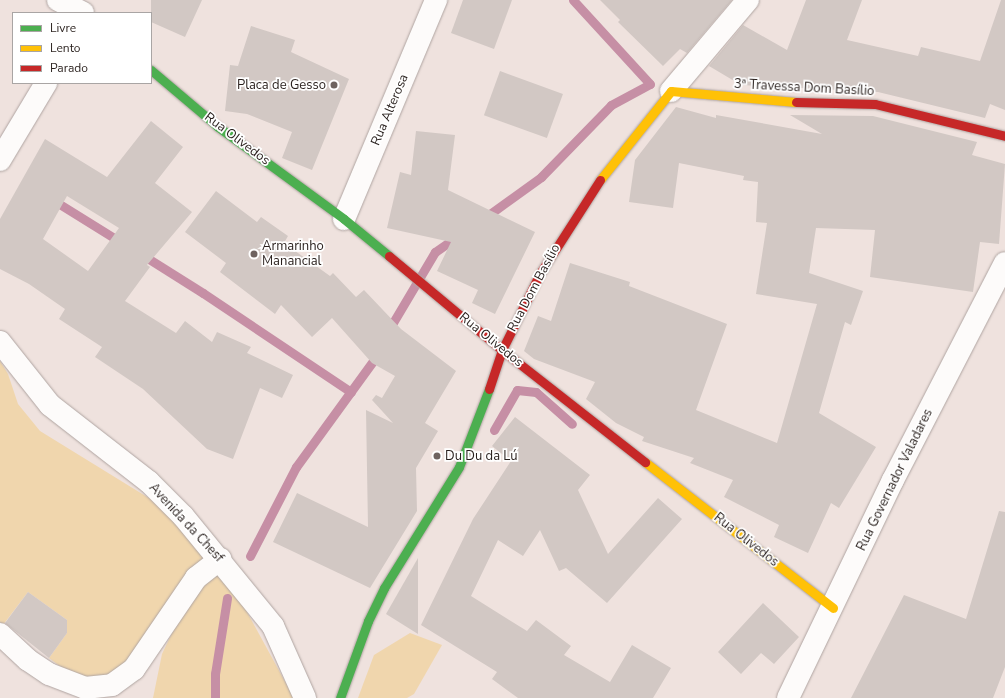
<!DOCTYPE html>
<html>
<head>
<meta charset="utf-8">
<style>
	body { margin:0 }
	#map { position:relative; width:1005px; height:698px; overflow:hidden; background:#efe2de; font-family:"Nunito Sans",sans-serif }
	div>[style] { position:absolute }
	.green>* { inset:0; background:#f0d6ad }
	.stream>* { height:9px; margin:-4.5px; padding:0 4.5px; transform-origin:4.5px; border-radius:4.5px; background:#c68fa5 }
	.building>* { inset:0; background:#d2c8c4; transform-origin:0 0 }
	.roads { filter:drop-shadow(0 0 1px #afa4a1) drop-shadow(0 0 1px #afa4a1) }
	.street>* { height:22px; margin:-11px; padding:0 11px; transform-origin:11px; border-radius:11px; background:#fdfbfa }
	.fast>* { height:9px; margin:-4.5px; padding:0 4.5px; transform-origin:4.5px; border-radius:4.5px; background:#4caf50 }
	.slow>* { height:9px; margin:-4.5px; padding:0 4.5px; transform-origin:4.5px; border-radius:4.5px; background:#ffc107 }
	.jam>* { height:9px; margin:-4.5px; padding:0 4.5px; transform-origin:4.5px; border-radius:4.5px; background:#c62828 }
	.dots>* { width:11px; height:11px; translate:-50% -50%; box-sizing:border-box; border:2px solid #fff; border-radius:50% }
	span { translate:-50% -50%; white-space:nowrap; text-align:center; line-height:1.15; -webkit-text-stroke:3.5px #fff; paint-order:stroke }
	.poi-label { font-size:13px; color:#281f1c }
	.right { translate:-100% -50%; text-align:right }
	.left { translate:0 -50%; text-align:left }
	.street-label { font-size:13px; color:#281f1c }
	.legend { position:absolute; left:12px; top:12px; width:140px; height:72px; box-sizing:border-box; background:#fff; border:1px solid #a9a5a4; margin:0; padding:5px 7px; list-style:none; font-size:12px; color:#281f1c }
	.legend li { display:flex; align-items:center; gap:8px; height:20px }
	.legend b { width:20px; border:1px solid #a9a5a4 }
</style>
</head>
<body>
<div id="map">
	<div class="green">
		<div style="clip-path:polygon(0 361px,8px 374px,18px 404px,40px 431px,165px 508px,205px 559px,131px 658px,110px 674px,97px 678px,73px 676px,49px 658px,67px 633px,67px 620px,28px 592px,3px 625px,0 622px)"></div>
		<div style="clip-path:polygon(215px 572px,229px 579px,294px 698px,153px 698px,162px 654px,182px 612px)"></div>
		<div style="clip-path:polygon(410px 633px,442px 645px,414px 694px,407px 698px,358px 698px,374px 655px)"></div>
	</div>
	<div class="stream">
		<div style="left:53px;top:200px;width:81px;rotate:31.9deg"></div>
		<div style="left:483px;top:219px;width:72px;rotate:-35.9deg"></div>
		<div style="left:541px;top:177px;width:100px;rotate:-45.8deg"></div>
		<div style="left:611px;top:105px;width:44px;rotate:-28.3deg"></div>
		<div style="left:650px;top:84px;width:114px;rotate:-132.5deg"></div>
		<div style="left:141px;top:254px;width:73px;rotate:32.2deg"></div>
		<div style="left:203px;top:293px;width:178px;rotate:33.8deg"></div>
		<div style="left:388px;top:331px;width:92px;rotate:-59.3deg"></div>
		<div style="left:435px;top:252px;width:29px;rotate:-35deg"></div>
		<div style="left:494px;top:430px;width:46px;rotate:-60.1deg"></div>
		<div style="left:517px;top:390px;width:19px;rotate:6deg"></div>
		<div style="left:536px;top:392px;width:48px;rotate:41.6deg"></div>
		<div style="left:250px;top:556px;width:100px;rotate:-62.7deg"></div>
		<div style="left:296px;top:467px;width:140px;rotate:-54deg"></div>
		<div style="left:215px;top:698px;width:24px;rotate:-90deg"></div>
		<div style="left:215px;top:674px;width:77px;rotate:-81deg"></div>
	</div>
	<div class="building">
		<div style="clip-path:polygon(151px 0,202px 0,185px 37px,151px 22px)"></div>
		<div style="clip-path:polygon(463px 0,512px 0,494px 49px,451px 33px)"></div>
		<div style="clip-path:polygon(600px 0,732px 0,687px 53px,680px 49px,663px 66px,618px 22px,620px 20px)"></div>
		<div style="clip-path:polygon(806px 0,862px 0,847px 40px,918px 56px,921px 47px,980px 61px,1001px 0,1005px 0,1005px 110px,990px 104px,985px 118px,878px 92px,741px 85px,709px 66px,743px 25px,787px 50px)"></div>
		<div style="clip-path:polygon(251px 26px,295px 40px,291px 52px,349px 79px,312px 170px,282px 158px,292px 132px,247px 114px,225px 111px,230px 65px,238px 66px)"></div>
		<div style="left:500px;top:71px;width:67px;height:47px;rotate:20deg"></div>
		<div style="clip-path:polygon(676px 107px,716px 118px,716px 115px,822px 134px,790px 115px,873px 116px,977px 142px,972px 155px,1005px 164px,999px 244px,980px 242px,973px 292px,870px 277px,875px 230px,816px 228px,809px 273px,863px 291px,851px 325px,845px 322px,819px 413px,876px 447px,839px 508px,831px 503px,808px 553px,774px 537px,779px 525px,724px 497px,733px 480px,690px 463px,694px 458px,642px 441px,644px 437px,616px 423px,586px 399px,595px 382px,534px 359px,524px 351px,538px 316px,551px 321px,570px 263px,630px 282px,629px 286px,727px 324px,696px 410px,777px 443px,817px 304px,756px 294px,767px 223px,756px 222px,758px 182px,743px 180px,744px 176px,679px 163px,673px 208px,629px 202px,635px 160px)"></div>
		<div style="clip-path:polygon(evenodd,151px 121px,183px 147px,155px 183px,192px 212px,147px 265px,150px 267px,125px 301px,176px 333px,185px 321px,212px 342px,217px 332px,251px 347px,247px 353px,293px 375px,282px 398px,260px 388px,233px 459px,207px 449px,143px 389px,95px 357px,102px 347px,59px 319px,65px 309px,29px 284px,0 269px,0 219px,45px 139px,107px 177px,151px 121px,67px 196px,119px 228px,88px 271px,43px 239px,67px 196px)"></div>
		<div style="clip-path:polygon(416px 131px,455px 135px,448px 190px,535px 232px,495px 314px,472px 303px,478px 290px,437px 271px,451px 242px,387px 228px,400px 172px,411px 175px)"></div>
		<div style="clip-path:polygon(216px 191px,257px 222px,261px 217px,288px 236px,284px 243px,330px 276px,333px 273px,356px 297px,364px 290px,401px 329px,456px 371px,425px 423px,438px 431px,416px 468px,417px 511px,370px 588px,273px 542px,297px 493px,368px 527px,366px 410px,393px 423px,372px 400px,376px 395px,382px 398px,395px 376px,372px 363px,332px 318px,312px 337px,281px 305px,275px 314px,220px 272px,226px 263px,185px 232px)"></div>
		<div style="clip-path:polygon(515px 417px,590px 475px,578px 490px,608px 554px,658px 498px,682px 519px,607px 603px,566px 568px,559px 571px,540px 530px,523px 556px,498px 540px,471px 596px,527px 631px,536px 620px,571px 646px,564px 655px,610px 682px,632px 645px,671px 668px,653px 698px,518px 698px,492px 679px,497px 672px,421px 625px,473px 519px,511px 461px,492px 446px)"></div>
		<div style="clip-path:polygon(999px 511px,1005px 512px,1005px 667px,993px 698px,851px 698px,904px 595px,966px 619px)"></div>
		<div style="clip-path:polygon(418px 558px,418px 634px,386px 614px)"></div>
		<div style="clip-path:polygon(28px 592px,67px 620px,67px 633px,49px 658px,5px 623px)"></div>
		<div style="clip-path:polygon(763px 603px,799px 637px,774px 664px,761px 653px,741px 674px,718px 652px)"></div>
	</div>
	<div class="roads">
		<div class="street">
			<div style="left:58px;top:0;width:28px;rotate:27deg"></div>
			<div style="left:671px;top:91px;width:119px;rotate:-49.8deg"></div>
			<div style="left:0;top:160px;width:90px;rotate:-59.1deg"></div>
			<div style="left:344px;top:219px;width:238px;rotate:-67.2deg"></div>
			<div style="left:0;top:342px;width:80px;rotate:51.6deg"></div>
			<div style="left:50px;top:405px;width:125px;rotate:37.9deg"></div>
			<div style="left:149px;top:482px;width:48px;rotate:45deg"></div>
			<div style="left:183px;top:516px;width:142px;rotate:50.7deg"></div>
			<div style="left:273px;top:626px;width:79px;rotate:66deg"></div>
			<div style="left:0;top:634px;width:38px;rotate:43deg"></div>
			<div style="left:28px;top:660px;width:25px;rotate:34deg"></div>
			<div style="left:49px;top:674px;width:39px;rotate:21deg"></div>
			<div style="left:85px;top:688px;width:27px;rotate:-6deg"></div>
			<div style="left:112px;top:685px;width:27px;rotate:-36deg"></div>
			<div style="left:134px;top:669px;width:110px;rotate:-55.7deg"></div>
			<div style="left:196px;top:578px;width:31px;rotate:-38deg"></div>
			<div style="left:788px;top:698px;width:242px;rotate:-64.3deg"></div>
			<div style="left:893px;top:480px;width:244px;rotate:-62.7deg"></div>
		</div>
		<div class="fast">
			<div style="left:151px;top:70px;width:87px;rotate:40.3deg"></div>
			<div style="left:217px;top:126px;width:157px;rotate:36.2deg"></div>
			<div style="left:344px;top:219px;width:58px;rotate:39.4deg"></div>
			<div style="left:340px;top:698px;width:82px;rotate:-70deg"></div>
			<div style="left:368px;top:621px;width:37px;rotate:-64deg"></div>
			<div style="left:384px;top:588px;width:142px;rotate:-58.2deg"></div>
			<div style="left:459px;top:467px;width:84px;rotate:-69deg"></div>
		</div>
		<div class="slow">
			<div style="left:600px;top:180px;width:114px;rotate:-51.4deg"></div>
			<div style="left:671px;top:91px;width:125px;rotate:5deg"></div>
			<div style="left:645px;top:462px;width:238px;rotate:37.8deg"></div>
		</div>
		<div class="jam">
			<div style="left:796px;top:102px;width:79px;rotate:1.5deg"></div>
			<div style="left:875px;top:104px;width:134px;rotate:13.8deg"></div>
			<div style="left:389px;top:256px;width:147px;rotate:39.8deg"></div>
			<div style="left:502px;top:350px;width:182px;rotate:38.1deg"></div>
			<div style="left:489px;top:389px;width:41px;rotate:-71.6deg"></div>
			<div style="left:502px;top:350px;width:84px;rotate:-63.7deg"></div>
			<div style="left:539px;top:275px;width:113px;rotate:-57.3deg"></div>
		</div>
	</div>
	<div class="dots">
		<div style="left:334px;top:85px;background:#6e6360"></div>
		<div style="left:254px;top:254px;background:#6e6360"></div>
		<div style="left:437px;top:456px;background:#6e6360"></div>
	</div>
	<div class="poi-label">
		<span class="right" style="left:326px;top:85px">Placa de Gesso</span>
		<span class="left" style="left:262px;top:254px">Armarinho<br>Manancial</span>
		<span class="left" style="left:445px;top:456px">Du Du da Lú</span>
	</div>
	<div class="street-label">
		<span style="left:804px;top:88px;rotate:3deg">3ª Travessa Dom Basílio</span>
		<span style="left:390px;top:110px;rotate:-67deg">Rua Alterosa</span>
		<span style="left:237px;top:139px;rotate:37deg">Rua Olivedos</span>
		<span style="left:534px;top:288px;rotate:-62deg">Rua Dom Basílio</span>
		<span style="left:491px;top:340px;rotate:39deg">Rua Olivedos</span>
		<span style="left:895px;top:480px;rotate:-64deg">Rua Governador Valadares</span>
		<span style="left:186px;top:523px;rotate:47deg">Avenida da Chesf</span>
		<span style="left:746px;top:540px;rotate:38deg">Rua Olivedos</span>
	</div>
	<ul class="legend">
	<li><b style="height:5px;background:#4caf50"></b>Livre</li>
	<li><b style="height:5px;background:#ffc107"></b>Lento</li>
	<li><b style="height:5px;background:#c62828"></b>Parado</li>
	</ul>
</div>
</body>
</html>
